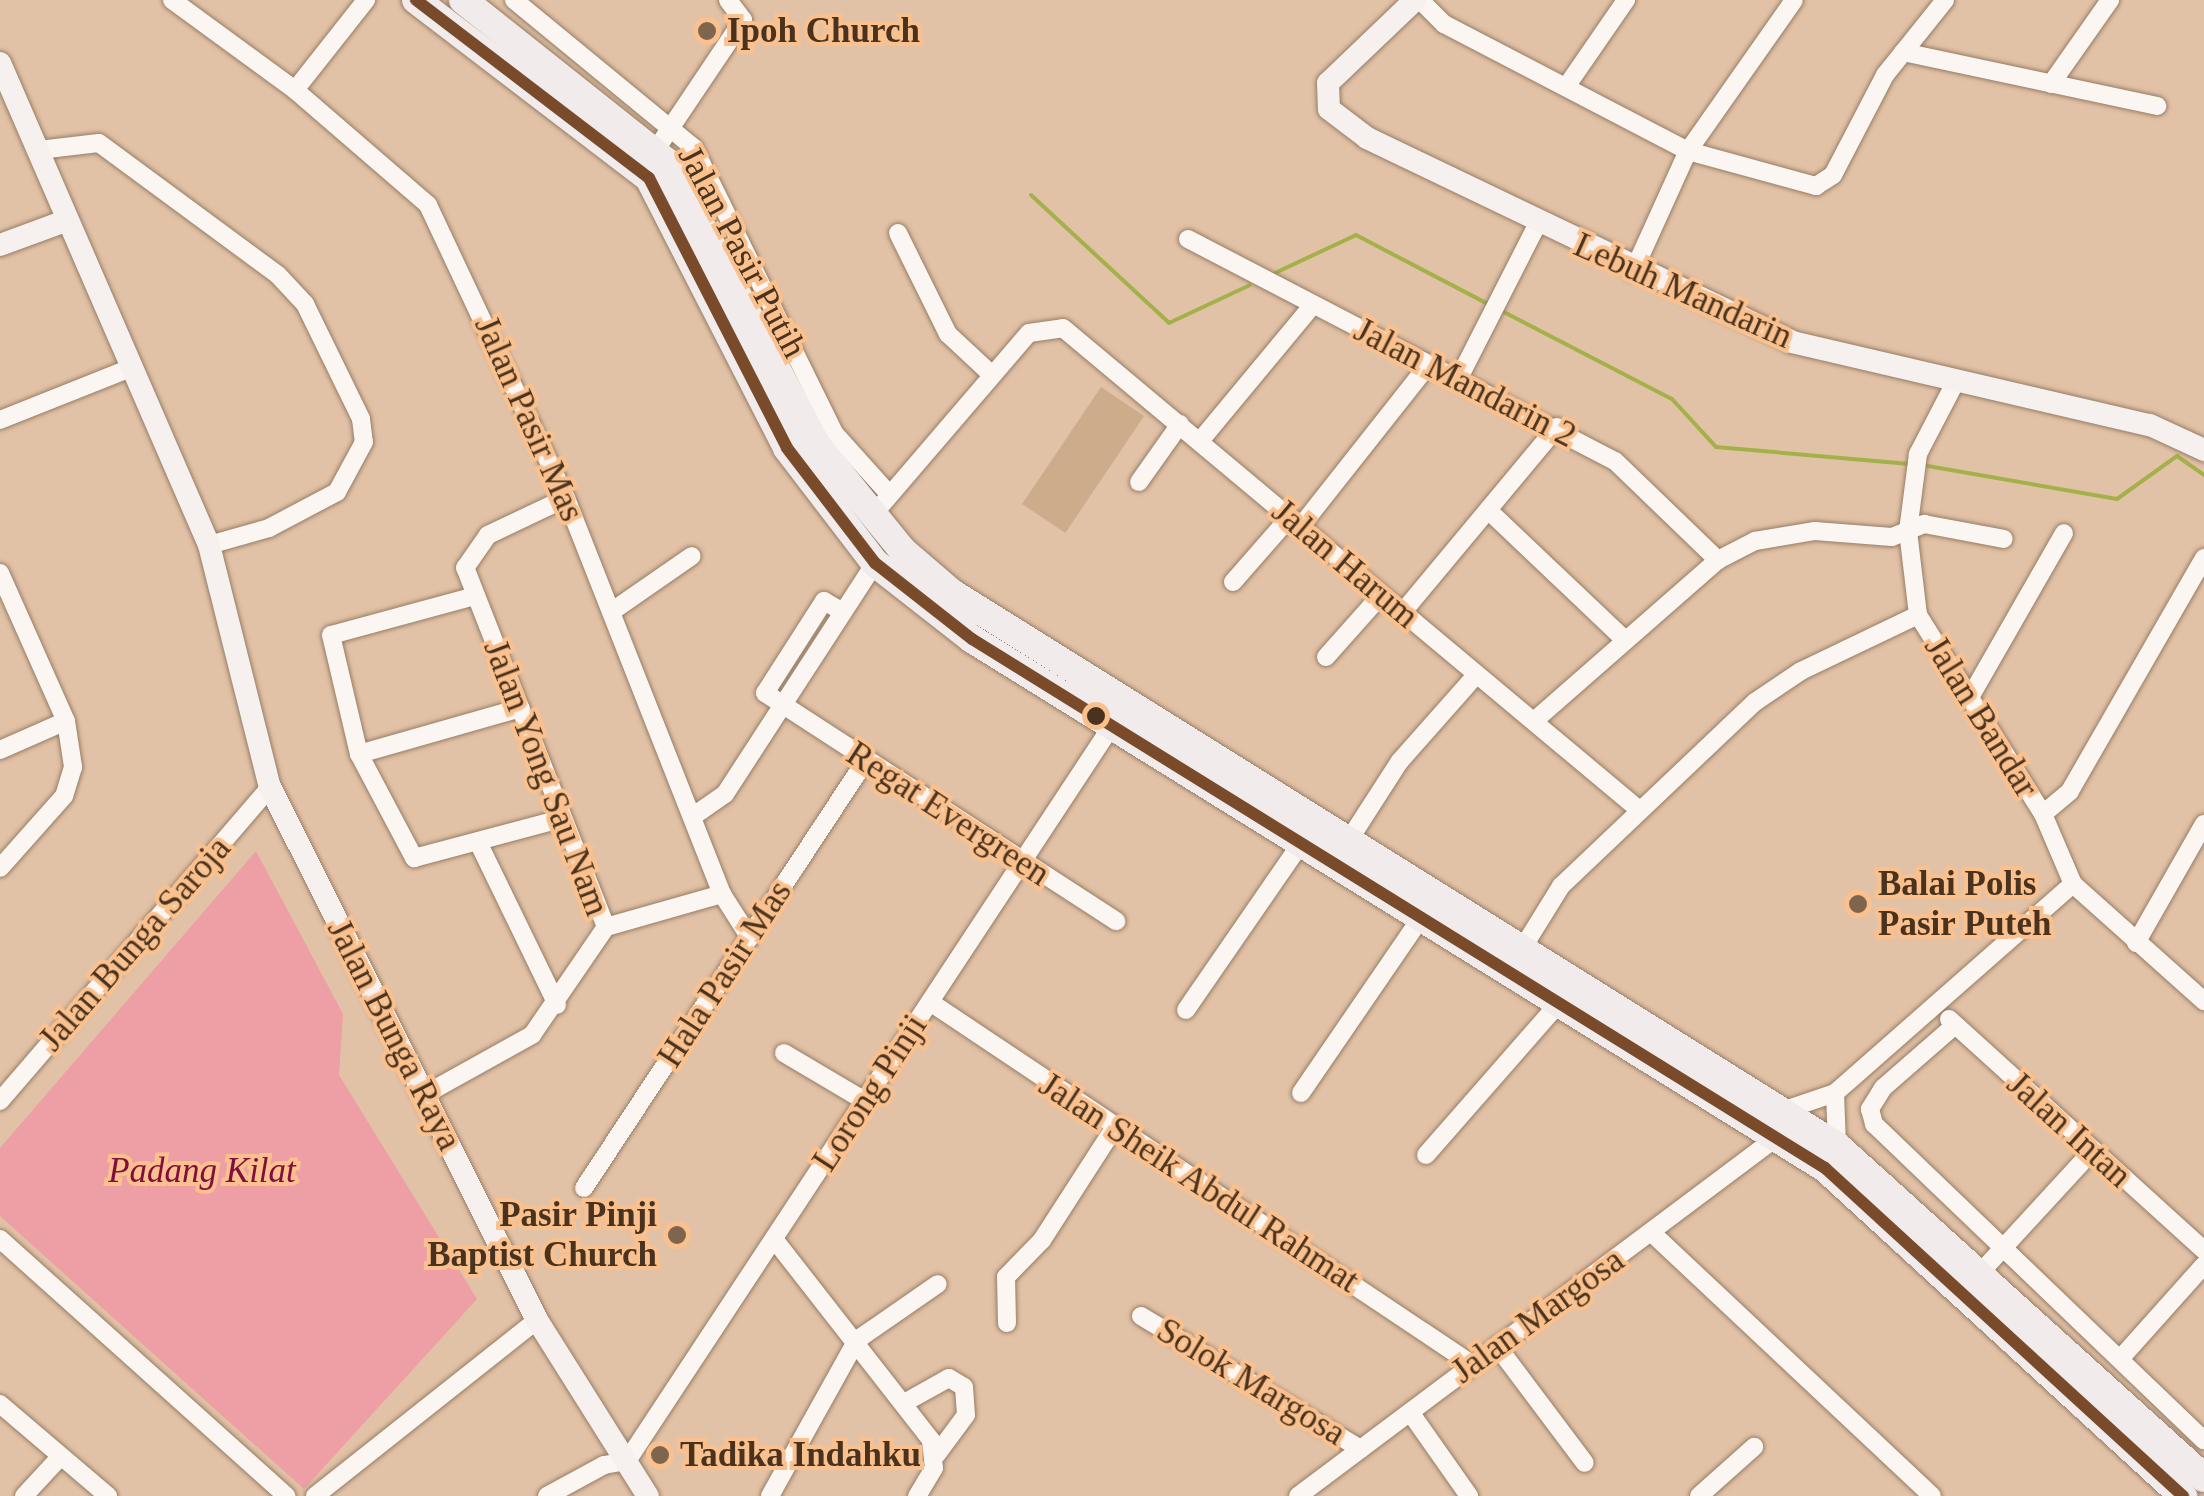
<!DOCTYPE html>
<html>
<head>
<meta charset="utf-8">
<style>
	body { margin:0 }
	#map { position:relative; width:2204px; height:1496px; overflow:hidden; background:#e2c2a6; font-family:"Times New Roman",serif }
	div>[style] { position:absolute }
	.green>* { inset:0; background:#ee9ea5 }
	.stream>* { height:4px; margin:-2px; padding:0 2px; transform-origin:2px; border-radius:2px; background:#a4b14b }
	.building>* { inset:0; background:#cdac8c; transform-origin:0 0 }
	.roads { filter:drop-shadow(0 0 2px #967d66) drop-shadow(0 0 2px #967d66) }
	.street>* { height:18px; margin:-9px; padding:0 9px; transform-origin:9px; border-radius:9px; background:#fbf6f2 }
	.secondary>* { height:22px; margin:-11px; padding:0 11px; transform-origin:11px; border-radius:11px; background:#f6f0ee }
	.primary>* { height:28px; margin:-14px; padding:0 14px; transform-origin:14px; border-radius:14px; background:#f1ebeb }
	.bus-1>* { height:12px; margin:-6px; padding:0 6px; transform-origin:6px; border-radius:6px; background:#7a4b2a }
	.dots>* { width:28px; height:28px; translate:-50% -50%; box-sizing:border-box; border:5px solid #fac18e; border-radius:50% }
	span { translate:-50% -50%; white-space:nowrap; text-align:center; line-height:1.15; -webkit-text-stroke:8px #fac18e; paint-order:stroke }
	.poi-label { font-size:35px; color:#49331e; font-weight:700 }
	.left { translate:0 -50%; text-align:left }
	.right { translate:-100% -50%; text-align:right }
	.street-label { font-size:35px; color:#49331e }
	.park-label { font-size:35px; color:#810e3f; font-style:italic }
</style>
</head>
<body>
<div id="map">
	<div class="green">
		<div style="clip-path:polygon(256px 851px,343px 1014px,339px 1075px,477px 1299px,304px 1489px,0 1216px,0 1148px)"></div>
	</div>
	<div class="stream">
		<div style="left:1031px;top:195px;width:188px;rotate:42.8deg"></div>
		<div style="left:1169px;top:323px;width:89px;rotate:-25.1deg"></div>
		<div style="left:1275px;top:273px;width:89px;rotate:-25.1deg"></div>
		<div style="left:1356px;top:235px;width:153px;rotate:27.6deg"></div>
		<div style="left:1500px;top:310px;width:194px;rotate:27.4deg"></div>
		<div style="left:1672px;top:399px;width:65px;rotate:47.5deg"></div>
		<div style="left:1716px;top:447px;width:197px;rotate:5deg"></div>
		<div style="left:1922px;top:465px;width:198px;rotate:9.9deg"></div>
		<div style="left:2117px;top:499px;width:74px;rotate:-35.6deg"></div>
		<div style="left:2177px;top:456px;width:33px;rotate:35deg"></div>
	</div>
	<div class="building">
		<div style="left:1101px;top:387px;width:52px;height:141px;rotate:34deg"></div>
	</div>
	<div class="roads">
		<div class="street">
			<div style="left:172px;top:0;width:152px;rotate:36.2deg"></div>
			<div style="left:295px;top:90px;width:176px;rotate:40.8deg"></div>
			<div style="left:428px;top:205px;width:324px;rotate:64.8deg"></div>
			<div style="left:566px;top:498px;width:426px;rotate:68.5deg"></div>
			<div style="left:722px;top:894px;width:52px;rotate:57.5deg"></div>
			<div style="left:514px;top:0;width:233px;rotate:39.4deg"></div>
			<div style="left:694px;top:148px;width:319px;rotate:63.8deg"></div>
			<div style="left:835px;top:434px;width:81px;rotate:48deg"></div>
			<div style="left:1420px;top:0;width:34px;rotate:45deg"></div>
			<div style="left:1444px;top:24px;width:275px;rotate:27.5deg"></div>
			<div style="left:1688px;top:151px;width:133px;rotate:15.3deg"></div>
			<div style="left:1816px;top:186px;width:20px;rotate:-33deg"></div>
			<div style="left:1833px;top:175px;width:113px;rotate:-62.5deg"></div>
			<div style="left:1885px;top:75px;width:96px;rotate:-51.3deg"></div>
			<div style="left:1903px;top:52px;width:260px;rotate:12deg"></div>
			<div style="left:2051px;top:84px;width:103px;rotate:-54.9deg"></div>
			<div style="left:1566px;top:87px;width:106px;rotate:-55.4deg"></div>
			<div style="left:295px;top:90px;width:115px;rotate:-51.7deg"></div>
			<div style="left:39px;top:150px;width:60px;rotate:-6.7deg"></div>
			<div style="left:99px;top:143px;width:222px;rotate:36.4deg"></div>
			<div style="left:278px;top:275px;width:40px;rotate:47deg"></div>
			<div style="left:305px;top:304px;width:128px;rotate:64deg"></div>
			<div style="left:361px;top:419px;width:23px;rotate:83deg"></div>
			<div style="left:364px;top:442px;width:57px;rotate:118.4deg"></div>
			<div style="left:337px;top:492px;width:77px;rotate:152.1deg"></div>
			<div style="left:269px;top:528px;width:62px;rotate:164.2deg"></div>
			<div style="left:655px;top:151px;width:158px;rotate:-56.1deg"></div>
			<div style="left:743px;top:20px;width:25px;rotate:-127deg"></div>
			<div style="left:898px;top:233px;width:113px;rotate:63.7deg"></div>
			<div style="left:948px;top:334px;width:57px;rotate:42.9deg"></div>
			<div style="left:1188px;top:239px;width:481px;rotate:27.5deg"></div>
			<div style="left:1615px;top:461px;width:143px;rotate:43.9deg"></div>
			<div style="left:1633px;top:272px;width:133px;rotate:-65.6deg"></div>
			<div style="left:1688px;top:151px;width:184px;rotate:-54.9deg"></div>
			<div style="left:1459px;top:378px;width:172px;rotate:-63deg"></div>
			<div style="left:1957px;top:379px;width:85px;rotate:117.5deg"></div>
			<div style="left:1918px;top:454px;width:78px;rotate:97.4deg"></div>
			<div style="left:1908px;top:531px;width:85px;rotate:83.2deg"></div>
			<div style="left:1918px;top:615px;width:235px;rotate:57.9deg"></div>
			<div style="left:2043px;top:814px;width:76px;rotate:66.8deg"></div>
			<div style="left:2073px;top:884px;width:176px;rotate:41.8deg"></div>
			<div style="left:0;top:420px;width:143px;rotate:-21.7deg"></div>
			<div style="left:1200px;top:441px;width:175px;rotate:-50.3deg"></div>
			<div style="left:1139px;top:482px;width:71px;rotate:-54.7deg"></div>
			<div style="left:1488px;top:510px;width:189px;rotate:43.5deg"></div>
			<div style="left:872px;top:516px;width:241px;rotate:-49.4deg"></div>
			<div style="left:1029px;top:333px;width:34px;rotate:-8deg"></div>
			<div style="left:1063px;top:328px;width:750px;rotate:39.91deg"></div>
			<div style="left:1301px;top:526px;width:206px;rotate:-51.7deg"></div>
			<div style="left:0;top:573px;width:162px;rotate:66deg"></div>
			<div style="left:66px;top:721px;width:47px;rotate:81.3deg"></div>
			<div style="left:73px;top:767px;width:30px;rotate:107deg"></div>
			<div style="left:64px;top:796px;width:96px;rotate:131.6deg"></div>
			<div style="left:1233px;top:582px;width:86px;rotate:-48.8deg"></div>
			<div style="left:475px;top:596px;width:149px;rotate:164.8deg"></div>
			<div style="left:331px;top:635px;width:122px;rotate:76.8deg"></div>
			<div style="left:359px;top:754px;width:168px;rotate:-15.9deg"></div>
			<div style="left:611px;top:612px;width:98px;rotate:-34.7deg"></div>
			<div style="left:843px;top:612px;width:22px;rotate:-150deg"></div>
			<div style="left:824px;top:601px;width:109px;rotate:122.7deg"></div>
			<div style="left:765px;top:693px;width:419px;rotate:33deg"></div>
			<div style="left:1402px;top:613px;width:242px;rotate:-50.2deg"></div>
			<div style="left:1326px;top:657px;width:83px;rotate:-48.4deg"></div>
			<div style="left:1969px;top:699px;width:191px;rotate:-60.2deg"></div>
			<div style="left:1534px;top:721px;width:244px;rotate:-41.2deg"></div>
			<div style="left:1718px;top:560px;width:42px;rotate:-27.2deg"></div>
			<div style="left:1755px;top:541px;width:61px;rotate:-9.5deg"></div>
			<div style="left:1815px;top:531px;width:77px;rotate:4.5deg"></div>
			<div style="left:1892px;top:537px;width:35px;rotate:-22deg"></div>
			<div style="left:1924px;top:524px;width:81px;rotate:10.6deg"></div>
			<div style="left:0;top:750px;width:72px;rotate:-23.7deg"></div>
			<div style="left:359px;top:754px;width:118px;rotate:62.1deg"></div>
			<div style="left:414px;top:858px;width:152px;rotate:-14.9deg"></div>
			<div style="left:2043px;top:814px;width:35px;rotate:-40deg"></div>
			<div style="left:2070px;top:791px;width:269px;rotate:-60.1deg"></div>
			<div style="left:692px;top:817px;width:40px;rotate:-34.9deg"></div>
			<div style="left:725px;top:794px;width:275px;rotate:-57deg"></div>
			<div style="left:1349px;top:840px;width:94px;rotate:-57.2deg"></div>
			<div style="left:1400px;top:761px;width:115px;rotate:-48.5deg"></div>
			<div style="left:478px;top:842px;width:181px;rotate:64.1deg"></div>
			<div style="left:606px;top:927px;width:121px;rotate:-15.9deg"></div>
			<div style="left:2136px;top:943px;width:137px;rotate:-60.3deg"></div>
			<div style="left:1522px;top:949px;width:74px;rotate:-58.2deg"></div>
			<div style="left:1561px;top:886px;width:267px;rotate:-43.5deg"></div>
			<div style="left:1755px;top:702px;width:55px;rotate:-34deg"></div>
			<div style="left:1801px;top:671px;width:130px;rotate:-25.6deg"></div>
			<div style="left:930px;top:1002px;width:650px;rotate:33.76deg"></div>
			<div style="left:1186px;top:1010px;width:204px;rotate:-55.4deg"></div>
			<div style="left:1949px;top:1019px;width:344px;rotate:42.2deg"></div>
			<div style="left:1954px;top:1026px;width:94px;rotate:138.9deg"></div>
			<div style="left:1883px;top:1088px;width:25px;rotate:122deg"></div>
			<div style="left:1870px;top:1109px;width:16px;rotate:75deg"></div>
			<div style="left:1874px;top:1124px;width:457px;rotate:43.8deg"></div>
			<div style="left:784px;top:1053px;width:94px;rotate:30.7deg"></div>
			<div style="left:1301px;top:1093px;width:212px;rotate:-55.6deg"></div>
			<div style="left:1835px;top:1093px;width:53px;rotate:87.8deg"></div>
			<div style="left:424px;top:1095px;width:124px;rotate:-29.1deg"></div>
			<div style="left:532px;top:1035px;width:131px;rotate:-55.6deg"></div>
			<div style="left:606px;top:927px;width:386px;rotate:-111.4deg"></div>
			<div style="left:465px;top:568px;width:40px;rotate:-55.1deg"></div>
			<div style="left:488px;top:535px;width:86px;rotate:-25.4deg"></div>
			<div style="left:0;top:1101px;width:414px;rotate:-49.3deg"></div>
			<div style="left:1782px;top:1111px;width:56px;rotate:-18.8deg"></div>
			<div style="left:1835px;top:1093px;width:317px;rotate:-41.3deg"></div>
			<div style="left:1426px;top:1155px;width:202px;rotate:-48.8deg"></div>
			<div style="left:584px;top:1188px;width:513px;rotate:-56.62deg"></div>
			<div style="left:1652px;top:1233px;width:384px;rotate:43.2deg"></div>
			<div style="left:0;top:1239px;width:385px;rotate:41.9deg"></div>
			<div style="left:774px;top:1239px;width:255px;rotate:52deg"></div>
			<div style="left:931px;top:1440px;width:28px;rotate:84deg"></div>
			<div style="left:934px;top:1468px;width:33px;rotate:121deg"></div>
			<div style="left:1980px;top:1273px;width:166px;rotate:-47.4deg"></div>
			<div style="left:1141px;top:1316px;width:257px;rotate:31.2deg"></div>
			<div style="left:1007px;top:1323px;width:46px;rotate:-91.2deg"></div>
			<div style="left:1006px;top:1277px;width:52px;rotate:-45.8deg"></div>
			<div style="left:1042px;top:1240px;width:131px;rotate:-57.2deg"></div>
			<div style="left:1497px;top:1346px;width:146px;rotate:53.1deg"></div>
			<div style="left:2120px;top:1359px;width:126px;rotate:-48.2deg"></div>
			<div style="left:904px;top:1403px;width:51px;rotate:-29.1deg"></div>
			<div style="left:949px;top:1378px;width:17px;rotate:31deg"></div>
			<div style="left:964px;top:1387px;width:28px;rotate:86deg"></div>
			<div style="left:966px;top:1415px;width:49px;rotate:126.6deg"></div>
			<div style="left:0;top:1404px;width:142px;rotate:40.4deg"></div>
			<div style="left:1410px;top:1412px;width:103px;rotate:54.9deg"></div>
			<div style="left:24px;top:1496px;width:54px;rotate:-47.2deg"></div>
			<div style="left:315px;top:1496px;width:283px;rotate:-38.4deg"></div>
			<div style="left:547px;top:1496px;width:65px;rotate:-28.5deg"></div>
			<div style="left:604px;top:1465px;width:23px;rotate:-10deg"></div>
			<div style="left:627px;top:1461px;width:883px;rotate:-56.6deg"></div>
			<div style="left:770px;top:1496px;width:179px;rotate:-60.9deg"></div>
			<div style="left:857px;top:1340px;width:98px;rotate:-34.7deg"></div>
			<div style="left:1298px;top:1496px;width:599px;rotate:-36.85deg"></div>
			<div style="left:1699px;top:1496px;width:74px;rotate:-41.7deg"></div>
		</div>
		<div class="secondary">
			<div style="left:1415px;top:0;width:120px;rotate:136.3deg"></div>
			<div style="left:1328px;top:83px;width:26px;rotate:88deg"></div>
			<div style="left:1329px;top:109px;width:48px;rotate:37.3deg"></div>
			<div style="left:1367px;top:138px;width:471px;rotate:25.6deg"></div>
			<div style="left:1792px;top:342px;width:367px;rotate:13.1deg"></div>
			<div style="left:2150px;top:425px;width:60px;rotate:24.8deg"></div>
			<div style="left:0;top:63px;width:525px;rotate:66.56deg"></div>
			<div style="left:209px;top:545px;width:250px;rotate:75.9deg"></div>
			<div style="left:270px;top:787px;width:596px;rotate:63.39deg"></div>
			<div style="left:537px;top:1320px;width:208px;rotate:57.8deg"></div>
			<div style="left:0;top:245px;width:72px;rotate:-20.2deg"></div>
		</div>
		<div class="primary">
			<div style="left:416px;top:0;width:293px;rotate:37.4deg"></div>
			<div style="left:649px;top:178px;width:303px;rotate:62.9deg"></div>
			<div style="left:787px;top:448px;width:145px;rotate:52.6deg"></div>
			<div style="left:875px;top:563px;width:123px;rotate:38.1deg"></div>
			<div style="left:972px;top:639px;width:1004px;rotate:31.81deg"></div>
			<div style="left:1825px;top:1168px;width:486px;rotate:42.5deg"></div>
			<div style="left:463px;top:0;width:262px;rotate:38.5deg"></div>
			<div style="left:668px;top:163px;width:318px;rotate:62.2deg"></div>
			<div style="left:816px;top:444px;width:136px;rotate:50.9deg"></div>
			<div style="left:902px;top:550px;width:66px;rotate:40.7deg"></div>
			<div style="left:952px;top:593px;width:1044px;rotate:32deg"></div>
			<div style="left:1837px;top:1146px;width:495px;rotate:42.1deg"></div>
		</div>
	</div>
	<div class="bus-1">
		<div style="left:416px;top:0;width:293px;rotate:37.4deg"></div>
		<div style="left:649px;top:178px;width:303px;rotate:62.9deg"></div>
		<div style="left:787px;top:448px;width:145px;rotate:52.6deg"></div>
		<div style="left:875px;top:563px;width:123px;rotate:38.1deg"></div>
		<div style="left:972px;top:639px;width:1004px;rotate:31.81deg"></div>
		<div style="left:1825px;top:1168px;width:486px;rotate:42.5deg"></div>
	</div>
	<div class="dots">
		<div style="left:707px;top:31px;background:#7f654e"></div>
		<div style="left:1096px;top:716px;background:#49331e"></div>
		<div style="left:1858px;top:904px;background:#7f654e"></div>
		<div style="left:677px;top:1235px;background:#7f654e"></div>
		<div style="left:660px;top:1455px;background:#7f654e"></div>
	</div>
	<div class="poi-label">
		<span class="left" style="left:727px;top:31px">Ipoh Church</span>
		<span class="left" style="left:1878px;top:904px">Balai Polis<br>Pasir Puteh</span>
		<span class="right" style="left:657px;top:1235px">Pasir Pinji<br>Baptist Church</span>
		<span class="left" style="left:680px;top:1455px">Tadika Indahku</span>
	</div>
	<div class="street-label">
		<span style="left:742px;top:252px;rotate:62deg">Jalan Pasir Putih</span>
		<span style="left:1683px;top:291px;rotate:24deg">Lebuh Mandarin</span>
		<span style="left:1465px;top:383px;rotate:27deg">Jalan Mandarin 2</span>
		<span style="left:529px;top:419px;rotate:66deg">Jalan Pasir Mas</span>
		<span style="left:1345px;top:564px;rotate:40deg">Jalan Harum</span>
		<span style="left:1981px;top:717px;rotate:58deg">Jalan Bandar</span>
		<span style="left:546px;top:778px;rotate:69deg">Jalan Yong Sau Nam</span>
		<span style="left:948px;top:814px;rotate:33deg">Regat Evergreen</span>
		<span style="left:135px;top:944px;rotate:-49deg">Jalan Bunga Saroja</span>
		<span style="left:725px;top:974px;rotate:-57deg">Hala Pasir Mas</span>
		<span style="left:394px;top:1035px;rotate:63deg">Jalan Bunga Raya</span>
		<span style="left:870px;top:1093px;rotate:-57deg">Lorong Pinji</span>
		<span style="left:2069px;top:1130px;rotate:42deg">Jalan Intan</span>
		<span style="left:1199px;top:1183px;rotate:33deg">Jalan Sheik Abdul Rahmat</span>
		<span style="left:1538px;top:1316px;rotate:-36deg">Jalan Margosa</span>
		<span style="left:1251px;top:1382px;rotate:31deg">Solok Margosa</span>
	</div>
	<div class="park-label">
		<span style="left:202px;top:1171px">Padang Kilat</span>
	</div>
</div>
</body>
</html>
